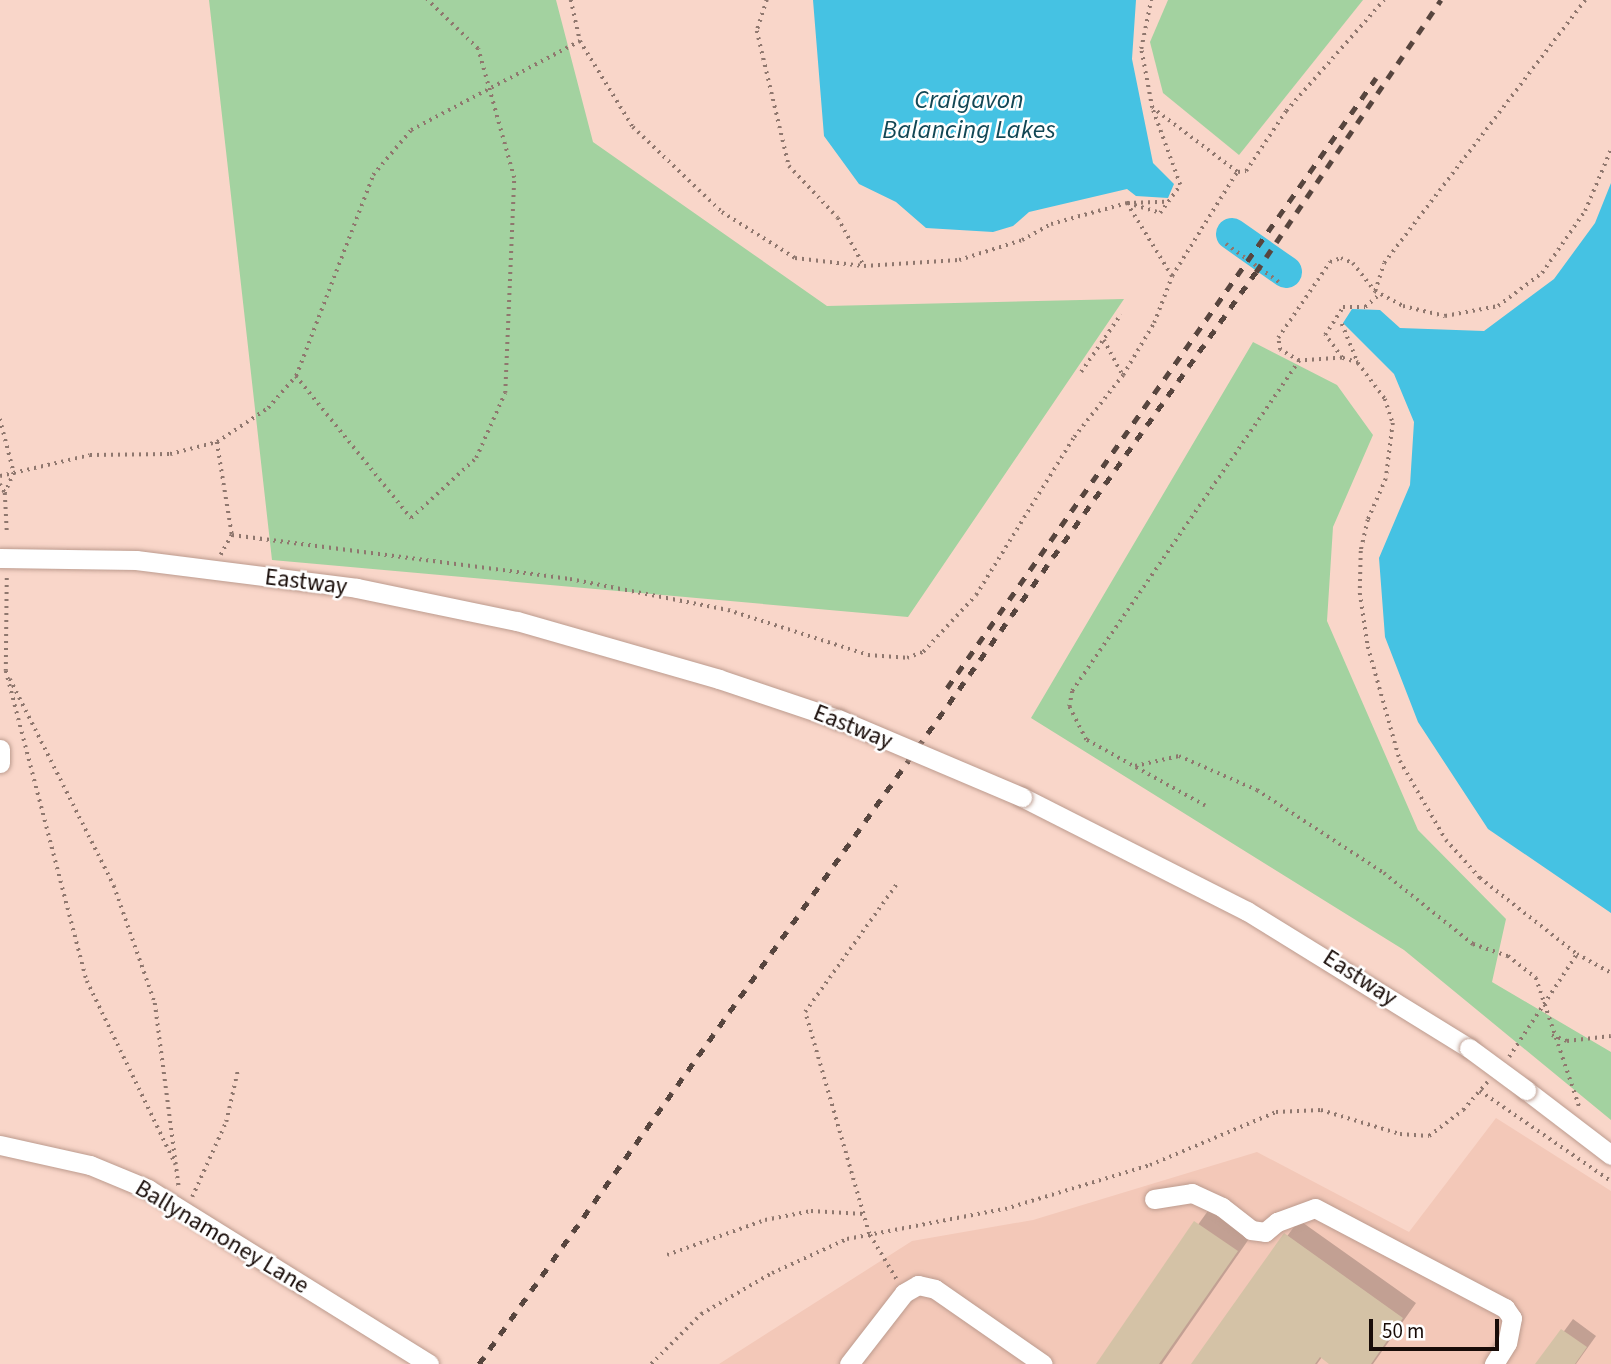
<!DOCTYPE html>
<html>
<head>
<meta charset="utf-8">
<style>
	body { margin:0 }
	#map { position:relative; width:1611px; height:1364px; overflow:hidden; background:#f9d6c9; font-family:"Source Sans 3",sans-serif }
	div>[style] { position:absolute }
	.built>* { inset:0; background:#f3c8b8 }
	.green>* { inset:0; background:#a3d2a0 }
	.water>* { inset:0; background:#45c2e3 }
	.shadow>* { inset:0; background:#0003 }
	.river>* { height:32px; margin:-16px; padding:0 16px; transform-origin:16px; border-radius:16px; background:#45c2e3 }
	.building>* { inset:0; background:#d4c2a6 }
	.path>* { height:3.5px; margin-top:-1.75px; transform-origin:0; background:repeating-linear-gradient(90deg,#8f776e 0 2px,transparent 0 7px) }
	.roads { filter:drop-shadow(0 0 2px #bc9b8e) drop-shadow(0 0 2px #bc9b8e) }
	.minor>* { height:19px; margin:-9.5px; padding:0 9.5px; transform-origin:9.5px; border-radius:9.5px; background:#fff }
	.rail>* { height:5px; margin-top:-2.5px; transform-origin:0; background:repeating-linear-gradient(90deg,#57453e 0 9px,transparent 0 18px) }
	.bridges { filter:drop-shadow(0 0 2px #bc9b8e) drop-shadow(0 0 2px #bc9b8e) }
	.minor-bridge>* { height:19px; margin:-9.5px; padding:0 9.5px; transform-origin:9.5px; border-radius:9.5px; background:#fff }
	span { translate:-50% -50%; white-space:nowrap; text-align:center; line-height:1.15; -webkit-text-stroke:5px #fff; paint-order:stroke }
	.street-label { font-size:24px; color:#180c08 }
	.water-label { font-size:26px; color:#124755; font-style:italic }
	.scale { position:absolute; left:1369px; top:1319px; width:130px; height:32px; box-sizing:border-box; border:4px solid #180c08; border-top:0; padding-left:9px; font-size:21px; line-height:24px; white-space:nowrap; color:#180c08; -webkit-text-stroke:5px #fff; paint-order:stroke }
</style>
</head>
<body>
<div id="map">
	<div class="built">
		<div style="clip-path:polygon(1496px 1118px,1611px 1191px,1611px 1364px,719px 1364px,912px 1241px,1033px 1220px,1257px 1152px,1409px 1232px)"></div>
	</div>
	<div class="green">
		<div style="clip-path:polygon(209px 0,556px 0,593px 142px,827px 306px,1124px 299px,908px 617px,272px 560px)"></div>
		<div style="clip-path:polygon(1168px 0,1363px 0,1239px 155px,1163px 93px,1150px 42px)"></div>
		<div style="clip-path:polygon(1253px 342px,1337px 385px,1373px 435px,1333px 527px,1327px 621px,1418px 830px,1506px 919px,1492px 982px,1611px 1052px,1611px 1120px,1404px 950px,1031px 718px)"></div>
	</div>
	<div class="water">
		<div style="clip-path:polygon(813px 0,1136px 0,1132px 59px,1153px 163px,1174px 184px,1168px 198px,1136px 196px,1127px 189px,1029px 212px,1013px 226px,993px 232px,926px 228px,896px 202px,859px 184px,824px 136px)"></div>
		<div style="clip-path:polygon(1611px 183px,1611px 913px,1488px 829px,1418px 722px,1385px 637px,1379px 558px,1410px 485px,1414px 422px,1394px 374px,1343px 323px,1352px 309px,1380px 310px,1400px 328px,1484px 331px,1554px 279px,1595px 223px)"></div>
	</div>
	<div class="shadow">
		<div style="clip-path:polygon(1210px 1208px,1251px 1236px,1162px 1364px,1098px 1364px)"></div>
		<div style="clip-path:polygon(1299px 1220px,1416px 1303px,1373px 1364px,1332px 1364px,1322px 1357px,1317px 1364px,1193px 1364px)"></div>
		<div style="clip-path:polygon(1573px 1319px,1596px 1336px,1576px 1364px,1540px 1364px)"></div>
	</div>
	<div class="river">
		<div style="left:1232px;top:234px;width:66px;rotate:35.1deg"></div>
	</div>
	<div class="building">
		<div style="clip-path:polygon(1194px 1221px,1238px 1251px,1159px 1364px,1096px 1364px)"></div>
		<div style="clip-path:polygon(1284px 1233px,1403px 1318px,1371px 1364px,1329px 1364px,1320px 1357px,1315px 1364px,1191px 1364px)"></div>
		<div style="clip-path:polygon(1561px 1329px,1587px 1347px,1575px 1364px,1535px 1364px)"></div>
	</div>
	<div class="path">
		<div style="left:571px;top:0;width:42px;rotate:77.6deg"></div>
		<div style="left:580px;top:41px;width:101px;rotate:58.4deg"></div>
		<div style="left:633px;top:127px;width:123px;rotate:43.7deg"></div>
		<div style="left:722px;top:212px;width:86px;rotate:32.2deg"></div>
		<div style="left:795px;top:258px;width:69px;rotate:6.6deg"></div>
		<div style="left:864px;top:266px;width:95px;rotate:-3.6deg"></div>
		<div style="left:959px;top:260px;width:66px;rotate:-17.6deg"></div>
		<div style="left:1022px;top:240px;width:33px;rotate:-29deg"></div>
		<div style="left:1051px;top:224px;width:79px;rotate:-15.4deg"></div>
		<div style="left:1127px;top:203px;width:38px;rotate:-2deg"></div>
		<div style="left:767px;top:0;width:33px;rotate:108deg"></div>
		<div style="left:757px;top:31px;width:139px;rotate:76.7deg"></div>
		<div style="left:789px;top:166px;width:71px;rotate:46.7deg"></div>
		<div style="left:838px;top:218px;width:55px;rotate:61.6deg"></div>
		<div style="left:1238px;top:172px;width:8px;rotate:-7deg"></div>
		<div style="left:1246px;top:171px;width:72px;rotate:-56.3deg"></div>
		<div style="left:1286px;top:111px;width:148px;rotate:-48.6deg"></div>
		<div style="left:1127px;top:203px;width:86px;rotate:58.3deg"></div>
		<div style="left:1172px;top:276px;width:123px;rotate:-58deg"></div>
		<div style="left:1237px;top:172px;width:106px;rotate:-143deg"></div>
		<div style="left:1128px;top:203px;width:34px;rotate:17deg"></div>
		<div style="left:1160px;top:213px;width:34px;rotate:-54deg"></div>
		<div style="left:1180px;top:185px;width:82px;rotate:-110deg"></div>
		<div style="left:1152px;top:108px;width:60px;rotate:-100.6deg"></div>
		<div style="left:1141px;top:49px;width:50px;rotate:-78.5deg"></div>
		<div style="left:1226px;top:244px;width:65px;rotate:35.6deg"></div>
		<div style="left:1375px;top:291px;width:29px;rotate:-72deg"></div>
		<div style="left:1384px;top:263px;width:331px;rotate:-52.6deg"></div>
		<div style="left:1342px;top:324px;width:42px;rotate:67.7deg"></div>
		<div style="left:1358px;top:363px;width:45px;rotate:53.1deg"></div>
		<div style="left:1385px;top:399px;width:25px;rotate:72deg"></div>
		<div style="left:1393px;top:423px;width:56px;rotate:97.1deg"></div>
		<div style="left:1386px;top:479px;width:45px;rotate:113.7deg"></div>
		<div style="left:1368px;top:520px;width:32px;rotate:103deg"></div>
		<div style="left:1361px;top:551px;width:42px;rotate:91.4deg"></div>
		<div style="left:1360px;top:593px;width:55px;rotate:81.6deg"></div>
		<div style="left:1368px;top:647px;width:118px;rotate:74.3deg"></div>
		<div style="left:1400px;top:761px;width:91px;rotate:59.8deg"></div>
		<div style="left:1446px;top:840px;width:51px;rotate:48.2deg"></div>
		<div style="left:1480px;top:878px;width:123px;rotate:38.1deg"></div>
		<div style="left:1577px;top:954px;width:39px;rotate:29deg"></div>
		<div style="left:1104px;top:340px;width:40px;rotate:62deg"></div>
		<div style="left:1342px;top:358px;width:29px;rotate:-126deg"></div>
		<div style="left:1325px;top:335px;width:33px;rotate:-57deg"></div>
		<div style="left:1343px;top:307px;width:22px"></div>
		<div style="left:1365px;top:307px;width:20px;rotate:-41deg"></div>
		<div style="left:1358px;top:363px;width:17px;rotate:-163deg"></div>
		<div style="left:1342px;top:358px;width:43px;rotate:176deg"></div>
		<div style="left:1299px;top:361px;width:22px;rotate:-150deg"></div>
		<div style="left:1280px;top:350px;width:12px;rotate:-99deg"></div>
		<div style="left:1278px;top:338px;width:92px;rotate:-55.6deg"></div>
		<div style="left:1330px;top:262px;width:12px;rotate:-20deg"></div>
		<div style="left:1341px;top:258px;width:13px;rotate:23deg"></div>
		<div style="left:1353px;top:263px;width:36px;rotate:52deg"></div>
		<div style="left:1375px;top:291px;width:32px;rotate:28deg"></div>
		<div style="left:1403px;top:306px;width:43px;rotate:13.4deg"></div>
		<div style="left:1445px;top:316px;width:54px;rotate:-10.7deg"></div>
		<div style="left:1498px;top:306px;width:55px;rotate:-36.9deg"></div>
		<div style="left:1542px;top:273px;width:75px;rotate:-55.3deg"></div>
		<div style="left:1585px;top:211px;width:67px;rotate:-67.2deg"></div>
		<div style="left:1081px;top:372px;width:70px;rotate:-55.4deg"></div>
		<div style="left:296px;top:376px;width:183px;rotate:51deg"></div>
		<div style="left:411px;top:518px;width:88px;rotate:-42.7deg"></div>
		<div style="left:476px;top:458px;width:71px;rotate:-66deg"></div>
		<div style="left:505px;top:393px;width:215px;rotate:-87.6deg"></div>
		<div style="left:514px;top:178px;width:134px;rotate:-105.6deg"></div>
		<div style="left:478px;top:49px;width:71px;rotate:-136.1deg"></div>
		<div style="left:0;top:419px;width:56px;rotate:75.5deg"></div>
		<div style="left:14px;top:473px;width:22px;rotate:114deg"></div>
		<div style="left:217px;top:442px;width:94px;rotate:80.8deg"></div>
		<div style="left:232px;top:535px;width:23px;rotate:119deg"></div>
		<div style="left:0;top:476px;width:92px;rotate:-13.1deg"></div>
		<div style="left:90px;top:455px;width:80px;rotate:-0.7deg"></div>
		<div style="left:170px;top:454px;width:49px;rotate:-14.3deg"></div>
		<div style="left:217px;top:442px;width:61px;rotate:-33.7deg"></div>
		<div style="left:268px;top:408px;width:43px;rotate:-48.8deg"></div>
		<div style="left:296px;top:376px;width:215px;rotate:-69deg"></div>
		<div style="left:373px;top:175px;width:59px;rotate:-49.8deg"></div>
		<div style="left:411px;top:130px;width:191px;rotate:-27.8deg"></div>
		<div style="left:0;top:484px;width:10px;rotate:61deg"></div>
		<div style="left:5px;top:493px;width:38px;rotate:87deg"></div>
		<div style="left:232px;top:535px;width:341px;rotate:7.4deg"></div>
		<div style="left:570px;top:579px;width:161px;rotate:11.1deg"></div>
		<div style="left:728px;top:610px;width:147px;rotate:17.8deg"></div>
		<div style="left:868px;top:655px;width:39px;rotate:4deg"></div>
		<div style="left:907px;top:658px;width:17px;rotate:-21deg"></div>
		<div style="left:923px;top:652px;width:78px;rotate:-47.1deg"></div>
		<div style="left:976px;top:595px;width:186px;rotate:-58.2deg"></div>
		<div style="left:1074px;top:437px;width:79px;rotate:-51.7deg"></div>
		<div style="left:1123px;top:375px;width:61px;rotate:-59.2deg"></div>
		<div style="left:1154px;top:323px;width:50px;rotate:-69deg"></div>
		<div style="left:7px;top:578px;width:93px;rotate:90.6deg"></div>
		<div style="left:6px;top:671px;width:320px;rotate:75.4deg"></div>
		<div style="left:87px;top:981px;width:204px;rotate:64.2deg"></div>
		<div style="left:10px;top:679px;width:232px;rotate:63.3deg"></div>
		<div style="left:114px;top:886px;width:124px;rotate:70.7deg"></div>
		<div style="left:155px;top:1003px;width:187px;rotate:82.6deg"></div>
		<div style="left:1135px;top:766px;width:45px;rotate:-12.8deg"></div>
		<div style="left:1179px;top:756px;width:85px;rotate:23.6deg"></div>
		<div style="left:1257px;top:790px;width:152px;rotate:33.2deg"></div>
		<div style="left:1384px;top:873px;width:114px;rotate:38.6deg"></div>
		<div style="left:1473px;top:944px;width:37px;rotate:19deg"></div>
		<div style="left:1508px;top:956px;width:36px;rotate:38deg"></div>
		<div style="left:1536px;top:978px;width:138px;rotate:71.4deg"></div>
		<div style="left:1205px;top:806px;width:136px;rotate:-151deg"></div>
		<div style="left:1086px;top:740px;width:37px;rotate:-117deg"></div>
		<div style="left:1069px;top:707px;width:16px;rotate:-79deg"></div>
		<div style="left:1072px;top:691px;width:401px;rotate:-55.5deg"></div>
		<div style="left:1552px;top:1035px;width:16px;rotate:22deg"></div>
		<div style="left:1567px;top:1041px;width:44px;rotate:-6.5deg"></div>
		<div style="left:1509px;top:1057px;width:123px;rotate:-56.6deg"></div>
		<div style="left:1480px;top:1091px;width:159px;rotate:34.5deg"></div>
		<div style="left:192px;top:1197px;width:82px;rotate:-65.6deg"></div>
		<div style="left:226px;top:1122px;width:54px;rotate:-77.2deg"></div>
		<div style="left:667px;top:1255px;width:104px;rotate:-19.7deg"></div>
		<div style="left:765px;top:1220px;width:47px;rotate:-11.1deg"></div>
		<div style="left:811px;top:1211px;width:53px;rotate:3.2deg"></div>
		<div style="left:896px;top:1279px;width:52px;rotate:-121deg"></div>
		<div style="left:869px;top:1234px;width:231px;rotate:-106.1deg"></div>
		<div style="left:805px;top:1012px;width:160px;rotate:-54.4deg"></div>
		<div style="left:651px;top:1364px;width:71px;rotate:-45deg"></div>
		<div style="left:701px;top:1314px;width:82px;rotate:-30deg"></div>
		<div style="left:772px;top:1273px;width:82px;rotate:-24.4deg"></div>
		<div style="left:847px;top:1239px;width:161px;rotate:-10.8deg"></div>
		<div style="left:1005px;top:1209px;width:152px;rotate:-16.9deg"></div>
		<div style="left:1150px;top:1165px;width:137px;rotate:-22.8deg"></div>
		<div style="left:1276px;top:1112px;width:45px;rotate:-2.5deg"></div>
		<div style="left:1321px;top:1110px;width:83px;rotate:16.9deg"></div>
		<div style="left:1400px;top:1134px;width:29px;rotate:4deg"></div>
		<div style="left:1429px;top:1136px;width:43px;rotate:-37.4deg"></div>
		<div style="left:1463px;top:1110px;width:38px;rotate:-49deg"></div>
	</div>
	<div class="roads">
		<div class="minor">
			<div style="left:0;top:558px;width:136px;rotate:0.8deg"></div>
			<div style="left:136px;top:560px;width:223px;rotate:7.2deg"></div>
			<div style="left:357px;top:588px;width:163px;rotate:11.7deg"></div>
			<div style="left:517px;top:621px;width:210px;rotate:16deg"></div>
			<div style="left:719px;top:679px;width:126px;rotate:18.6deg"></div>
			<div style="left:0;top:749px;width:14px;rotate:90deg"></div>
			<div style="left:1022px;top:797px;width:252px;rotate:26.9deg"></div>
			<div style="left:1247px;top:911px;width:261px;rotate:31.7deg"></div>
			<div style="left:1526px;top:1090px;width:107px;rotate:37.4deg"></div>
			<div style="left:0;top:1145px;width:92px;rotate:12.5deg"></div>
			<div style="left:90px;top:1165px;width:63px;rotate:22.5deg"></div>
			<div style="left:148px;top:1189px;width:331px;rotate:31.9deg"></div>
			<div style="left:1154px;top:1199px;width:38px;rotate:-9deg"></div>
			<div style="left:1192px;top:1193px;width:33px;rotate:25deg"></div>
			<div style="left:1222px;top:1207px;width:37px;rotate:38deg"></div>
			<div style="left:1251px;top:1230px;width:14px;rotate:8deg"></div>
			<div style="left:1265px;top:1232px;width:16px;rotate:-40deg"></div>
			<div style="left:1277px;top:1222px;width:40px;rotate:-20.2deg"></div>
			<div style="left:1315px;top:1208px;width:215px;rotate:27.8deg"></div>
			<div style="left:1505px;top:1308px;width:12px;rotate:55deg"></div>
			<div style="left:1512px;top:1318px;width:25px;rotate:101deg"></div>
			<div style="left:1507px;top:1343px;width:25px;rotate:122deg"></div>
			<div style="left:849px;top:1364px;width:90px;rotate:-52.2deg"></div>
			<div style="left:904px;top:1293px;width:16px;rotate:-30deg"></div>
			<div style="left:918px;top:1285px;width:17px;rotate:13deg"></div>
			<div style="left:935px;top:1289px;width:131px;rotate:34.8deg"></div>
		</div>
	</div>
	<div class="rail">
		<div style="left:947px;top:688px;width:746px;rotate:-54.88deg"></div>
		<div style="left:479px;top:1364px;width:1340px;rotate:-54.57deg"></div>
		<div style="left:1256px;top:272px;width:329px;rotate:-55.8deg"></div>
	</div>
	<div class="bridges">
		<div class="minor-bridge">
			<div style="left:838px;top:719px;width:200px;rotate:23deg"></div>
			<div style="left:1469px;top:1048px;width:71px;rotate:36.4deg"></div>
		</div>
	</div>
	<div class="street-label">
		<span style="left:306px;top:582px;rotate:7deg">Eastway</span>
		<span style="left:853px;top:727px;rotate:22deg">Eastway</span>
		<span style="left:1360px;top:978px;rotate:33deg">Eastway</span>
		<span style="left:222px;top:1237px;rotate:31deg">Ballynamoney Lane</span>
	</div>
	<div class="water-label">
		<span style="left:969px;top:115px">Craigavon<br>Balancing Lakes</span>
	</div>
	<div class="scale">50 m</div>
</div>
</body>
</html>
